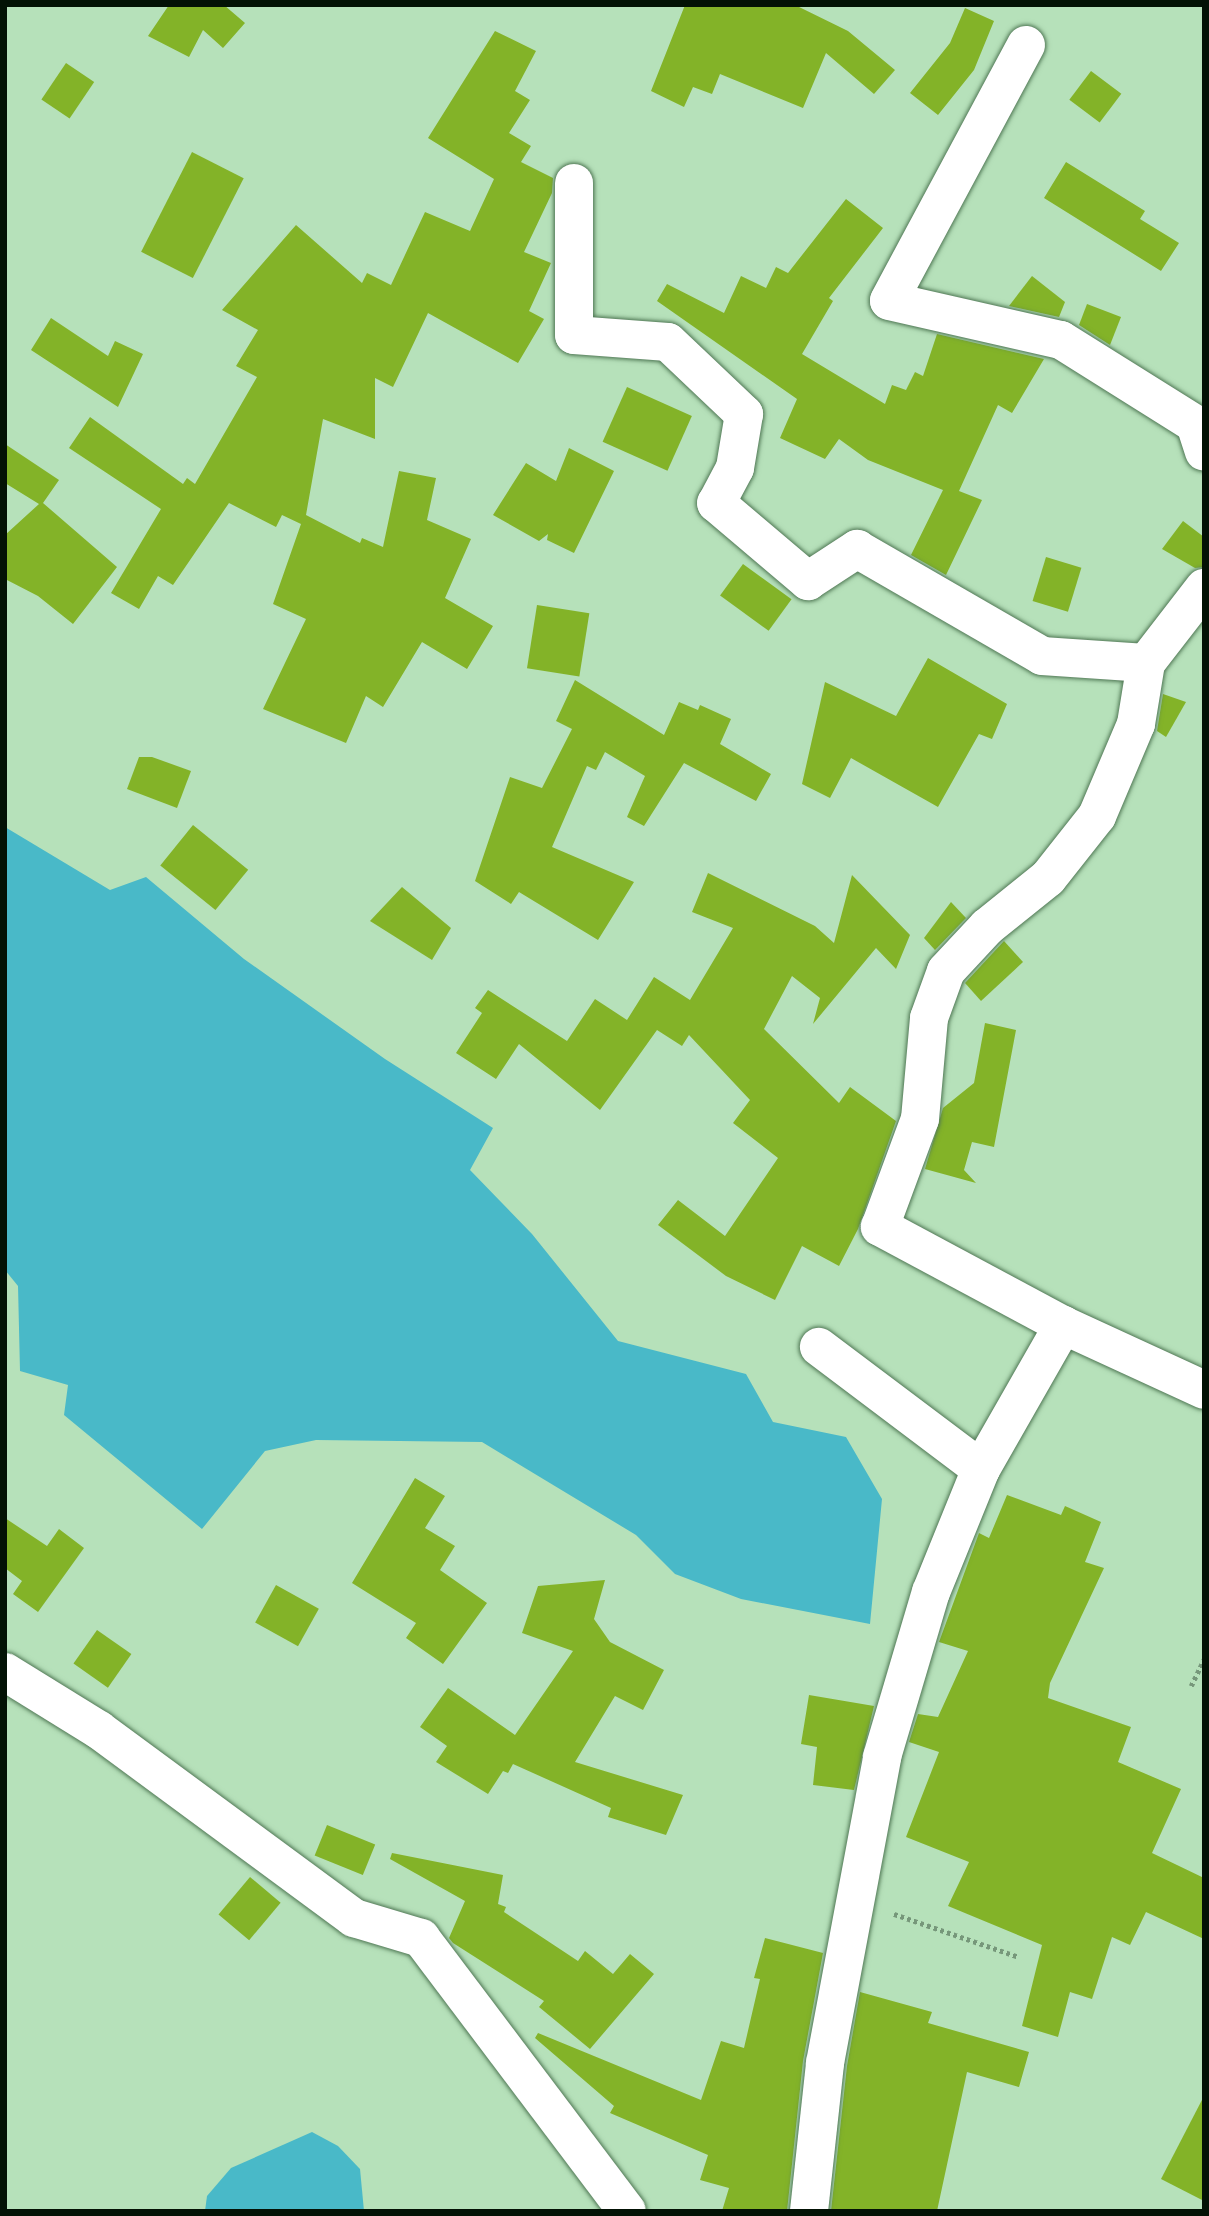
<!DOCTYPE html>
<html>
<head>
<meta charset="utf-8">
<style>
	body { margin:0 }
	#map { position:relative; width:1209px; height:2216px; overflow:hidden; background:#b6e1ba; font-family:"Work Sans",sans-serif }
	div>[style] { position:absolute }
	.water>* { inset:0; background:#49b9c8 }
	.building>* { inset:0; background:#83b328; transform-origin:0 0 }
	.path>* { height:4.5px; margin-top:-2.25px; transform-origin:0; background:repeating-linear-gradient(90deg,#76977a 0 3.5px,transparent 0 7px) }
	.roads { filter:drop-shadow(0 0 2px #4f7754) drop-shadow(0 0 2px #4f7754) }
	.minor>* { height:38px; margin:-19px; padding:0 19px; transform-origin:19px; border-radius:19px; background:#fff }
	span { translate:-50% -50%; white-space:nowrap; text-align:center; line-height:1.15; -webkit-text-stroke:5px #c3efc7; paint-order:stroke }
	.frame { position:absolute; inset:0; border:7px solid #031205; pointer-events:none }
</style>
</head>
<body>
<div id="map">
	<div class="water">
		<div style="clip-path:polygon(5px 827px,110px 890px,146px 877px,244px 959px,385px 1059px,493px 1128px,470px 1170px,532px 1234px,618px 1341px,746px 1374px,773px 1422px,846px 1437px,882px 1499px,870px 1624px,741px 1599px,675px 1574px,636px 1535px,482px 1442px,316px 1440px,265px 1451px,202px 1529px,64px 1415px,68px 1385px,20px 1371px,18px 1286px,5px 1270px)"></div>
		<div style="clip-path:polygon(312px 2132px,338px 2146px,360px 2169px,364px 2211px,205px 2211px,207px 2196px,231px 2168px)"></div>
	</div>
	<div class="building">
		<div style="clip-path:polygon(169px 5px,224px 5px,245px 23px,223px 48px,203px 30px,189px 57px,148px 36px)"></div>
		<div style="clip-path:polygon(685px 5px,795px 5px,848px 31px,895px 70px,874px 94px,826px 53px,803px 108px,720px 74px,712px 94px,693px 87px,684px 107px,651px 91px)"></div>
		<div style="clip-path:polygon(965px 8px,994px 21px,974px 70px,938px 115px,910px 93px,950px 43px)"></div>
		<div style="clip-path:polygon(495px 31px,536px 51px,515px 91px,530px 100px,509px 133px,531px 146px,521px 162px,553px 178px,552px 193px,524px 252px,551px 263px,529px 311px,544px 319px,518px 363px,428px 313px,393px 387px,375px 378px,375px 439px,323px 419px,306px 515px,360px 543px,362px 538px,383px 547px,399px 471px,436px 478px,427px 520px,471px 539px,445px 598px,493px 626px,467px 669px,422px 642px,383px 707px,366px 696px,346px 743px,263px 709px,306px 619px,273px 604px,301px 524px,282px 515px,276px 527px,229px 503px,173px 585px,158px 576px,139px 609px,111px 593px,161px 509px,69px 448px,90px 417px,183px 484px,187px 478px,195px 484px,257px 377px,236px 366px,258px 330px,222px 310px,296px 225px,362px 283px,367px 273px,391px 285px,425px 212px,470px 231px,494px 179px,428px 138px)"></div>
		<div style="left:66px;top:63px;width:34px;height:44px;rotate:34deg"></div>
		<div style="left:1091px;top:71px;width:38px;height:36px;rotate:37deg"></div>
		<div style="left:192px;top:152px;width:58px;height:112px;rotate:27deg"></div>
		<div style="clip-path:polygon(1066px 162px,1145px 211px,1140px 219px,1179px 243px,1161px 271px,1044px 198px)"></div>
		<div style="clip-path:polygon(846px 199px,883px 228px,829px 298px,833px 301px,802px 354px,885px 404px,892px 385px,906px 390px,915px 372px,923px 376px,937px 334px,1044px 359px,1012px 413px,998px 405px,959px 491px,982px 500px,946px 575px,911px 555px,943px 490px,868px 460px,839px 439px,825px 459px,780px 438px,797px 399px,657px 301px,667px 284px,724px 313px,741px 276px,766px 288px,776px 267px,788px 273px)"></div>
		<div style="clip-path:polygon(1032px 276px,1065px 302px,1059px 317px,1009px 306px)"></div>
		<div style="clip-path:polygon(1087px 304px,1121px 317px,1110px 345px,1079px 325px)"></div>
		<div style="clip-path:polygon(51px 318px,108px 356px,115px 341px,143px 354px,118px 407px,31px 350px)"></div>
		<div style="left:627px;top:387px;width:71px;height:60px;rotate:24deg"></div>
		<div style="clip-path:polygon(5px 444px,59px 480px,43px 503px,117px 567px,73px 624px,38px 596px,5px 579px,5px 535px,39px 504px,5px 483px)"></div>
		<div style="clip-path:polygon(569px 448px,614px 471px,574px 553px,547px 540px,548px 534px,539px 541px,493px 515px,526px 463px,556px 481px)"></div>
		<div style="clip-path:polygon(1183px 521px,1204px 537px,1204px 567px,1195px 568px,1162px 549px)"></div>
		<div style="left:1046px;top:557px;width:37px;height:46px;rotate:17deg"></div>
		<div style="left:743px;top:564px;width:60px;height:39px;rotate:36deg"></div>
		<div style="left:537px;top:605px;width:53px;height:64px;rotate:9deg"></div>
		<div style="clip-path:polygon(928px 658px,1007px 704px,992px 739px,979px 734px,938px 807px,851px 758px,830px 798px,802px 784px,825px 682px,896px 716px)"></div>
		<div style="clip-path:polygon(575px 680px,664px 735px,679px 702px,698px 710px,700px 705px,731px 719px,720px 744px,771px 774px,756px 801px,684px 763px,644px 826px,627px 817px,645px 776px,605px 752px,596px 770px,587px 766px,552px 847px,634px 882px,598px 940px,519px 892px,511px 904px,475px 881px,510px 777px,542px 788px,572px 729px,556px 721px)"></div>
		<div style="clip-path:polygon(1163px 694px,1186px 702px,1166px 737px,1157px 731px)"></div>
		<div style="clip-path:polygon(139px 757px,152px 757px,191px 771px,177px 808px,127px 789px)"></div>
		<div style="left:193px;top:825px;width:71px;height:52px;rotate:39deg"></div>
		<div style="clip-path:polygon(708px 873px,815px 926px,834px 943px,852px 875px,910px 935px,896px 969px,876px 948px,813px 1024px,820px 998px,792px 976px,764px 1029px,839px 1103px,850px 1087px,896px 1121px,858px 1229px,839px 1266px,802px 1246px,775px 1300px,726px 1276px,658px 1225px,678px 1200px,725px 1236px,778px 1158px,733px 1123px,750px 1100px,689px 1035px,682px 1046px,657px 1030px,600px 1110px,519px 1044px,496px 1079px,456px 1053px,482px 1013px,475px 1008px,488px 990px,567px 1041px,595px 999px,627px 1020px,654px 977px,690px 1000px,733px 928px,692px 912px)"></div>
		<div style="clip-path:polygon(402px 887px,451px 928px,432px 960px,370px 921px)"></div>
		<div style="clip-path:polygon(951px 902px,966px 918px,935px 950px,924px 938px)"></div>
		<div style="clip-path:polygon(1004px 941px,1023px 962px,981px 1001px,965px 983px)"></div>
		<div style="clip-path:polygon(985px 1023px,1016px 1030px,994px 1147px,972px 1142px,964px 1170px,976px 1183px,925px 1169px,943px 1108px,974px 1083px)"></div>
		<div style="clip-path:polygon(415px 1478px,445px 1496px,425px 1528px,455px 1546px,440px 1570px,487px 1603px,443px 1664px,406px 1638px,416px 1623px,352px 1583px)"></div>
		<div style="clip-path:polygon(1007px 1495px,1061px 1515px,1065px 1506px,1101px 1522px,1085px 1562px,1104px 1568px,1050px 1683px,1048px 1698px,1131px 1727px,1118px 1762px,1181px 1789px,1152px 1853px,1204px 1878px,1204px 1939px,1146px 1912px,1130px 1945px,1112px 1937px,1092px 1999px,1070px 1992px,1058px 2037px,1022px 2026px,1042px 1945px,948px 1906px,969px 1862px,906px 1837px,939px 1752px,909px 1742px,918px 1714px,938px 1717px,968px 1651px,939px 1642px,979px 1533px,989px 1538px)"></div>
		<div style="clip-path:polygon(5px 1518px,47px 1546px,59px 1529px,84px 1548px,38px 1612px,13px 1594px,22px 1581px,5px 1568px)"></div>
		<div style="clip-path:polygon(605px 1580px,594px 1619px,610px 1642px,664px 1670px,643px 1710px,615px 1696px,575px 1762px,683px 1795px,666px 1835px,608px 1817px,611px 1808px,513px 1764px,508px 1773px,503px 1771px,488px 1794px,436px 1762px,447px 1746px,420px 1727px,448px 1688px,515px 1735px,573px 1651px,522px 1633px,538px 1586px)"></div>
		<div style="left:276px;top:1585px;width:49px;height:43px;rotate:29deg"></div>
		<div style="left:97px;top:1630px;width:42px;height:41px;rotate:35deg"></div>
		<div style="clip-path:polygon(809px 1695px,874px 1706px,854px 1790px,813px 1785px,817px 1747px,801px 1744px)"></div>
		<div style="left:327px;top:1825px;width:52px;height:33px;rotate:22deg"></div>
		<div style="clip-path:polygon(392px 1853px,503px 1875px,498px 1904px,506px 1907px,504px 1912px,578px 1961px,585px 1951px,613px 1974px,630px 1954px,654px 1974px,590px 2049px,539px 2007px,544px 2001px,453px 1943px,449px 1938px,465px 1901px,390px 1859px)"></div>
		<div style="left:250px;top:1877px;width:40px;height:49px;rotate:40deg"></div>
		<div style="clip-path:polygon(765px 1938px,823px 1953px,803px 2061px,787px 2211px,722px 2211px,729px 2188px,700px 2180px,708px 2155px,610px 2113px,614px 2106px,535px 2038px,538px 2033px,701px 2100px,721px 2041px,744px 2048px,760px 1979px,754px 1978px)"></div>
		<div style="clip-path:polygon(860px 1992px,932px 2012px,928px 2023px,1029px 2052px,1019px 2087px,967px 2072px,937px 2211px,831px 2211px,847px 2066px)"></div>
		<div style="clip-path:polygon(1204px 2096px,1204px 2201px,1161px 2179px)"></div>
	</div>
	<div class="path">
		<div style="left:1191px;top:1686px;width:30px;rotate:-64deg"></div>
		<div style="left:894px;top:1914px;width:132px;rotate:19deg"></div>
	</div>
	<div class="roads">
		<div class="minor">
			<div style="left:1026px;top:45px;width:290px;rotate:118.2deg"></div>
			<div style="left:889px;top:301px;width:176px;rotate:12.8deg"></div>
			<div style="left:1061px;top:340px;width:158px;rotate:32.1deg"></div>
			<div style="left:1195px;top:424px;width:29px;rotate:72deg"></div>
			<div style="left:574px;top:183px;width:152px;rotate:90deg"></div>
			<div style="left:574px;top:335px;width:94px;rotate:4.3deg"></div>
			<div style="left:668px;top:342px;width:105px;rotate:43.5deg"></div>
			<div style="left:744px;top:414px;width:55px;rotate:99.5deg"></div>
			<div style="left:735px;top:468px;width:40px;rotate:118deg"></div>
			<div style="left:716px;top:503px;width:121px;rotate:40.3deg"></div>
			<div style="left:808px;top:581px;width:59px;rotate:-33.1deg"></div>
			<div style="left:857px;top:549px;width:214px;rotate:30deg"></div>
			<div style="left:1042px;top:656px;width:104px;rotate:3.9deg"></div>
			<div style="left:1146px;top:663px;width:95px;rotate:-52.3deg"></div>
			<div style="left:1063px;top:1325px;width:155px;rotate:24.7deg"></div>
			<div style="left:981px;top:1469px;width:166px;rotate:-60.3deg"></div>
			<div style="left:1063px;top:1325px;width:208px;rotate:-151.8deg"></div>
			<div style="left:880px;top:1227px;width:115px;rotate:-69.7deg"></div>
			<div style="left:920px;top:1119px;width:101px;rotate:-84.9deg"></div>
			<div style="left:929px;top:1018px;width:50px;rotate:-70.1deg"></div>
			<div style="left:946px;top:971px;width:60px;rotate:-47deg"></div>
			<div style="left:987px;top:927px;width:78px;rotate:-38.8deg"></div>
			<div style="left:1048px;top:878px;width:79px;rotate:-51.7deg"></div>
			<div style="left:1097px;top:816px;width:100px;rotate:-67deg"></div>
			<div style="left:1136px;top:724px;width:62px;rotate:-80.7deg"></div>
			<div style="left:5px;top:1672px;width:110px;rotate:31.7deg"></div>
			<div style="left:99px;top:1730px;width:317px;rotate:36.4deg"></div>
			<div style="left:354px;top:1918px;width:70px;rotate:16.6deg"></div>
			<div style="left:421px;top:1938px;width:342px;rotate:53deg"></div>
			<div style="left:809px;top:2211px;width:149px;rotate:-83.8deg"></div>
			<div style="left:825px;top:2063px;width:311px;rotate:-79.4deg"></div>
			<div style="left:882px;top:1757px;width:172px;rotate:-73.5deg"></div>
			<div style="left:931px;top:1592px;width:133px;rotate:-67.9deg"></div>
			<div style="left:981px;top:1469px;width:203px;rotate:-143deg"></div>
		</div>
	</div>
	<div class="frame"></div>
</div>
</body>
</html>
